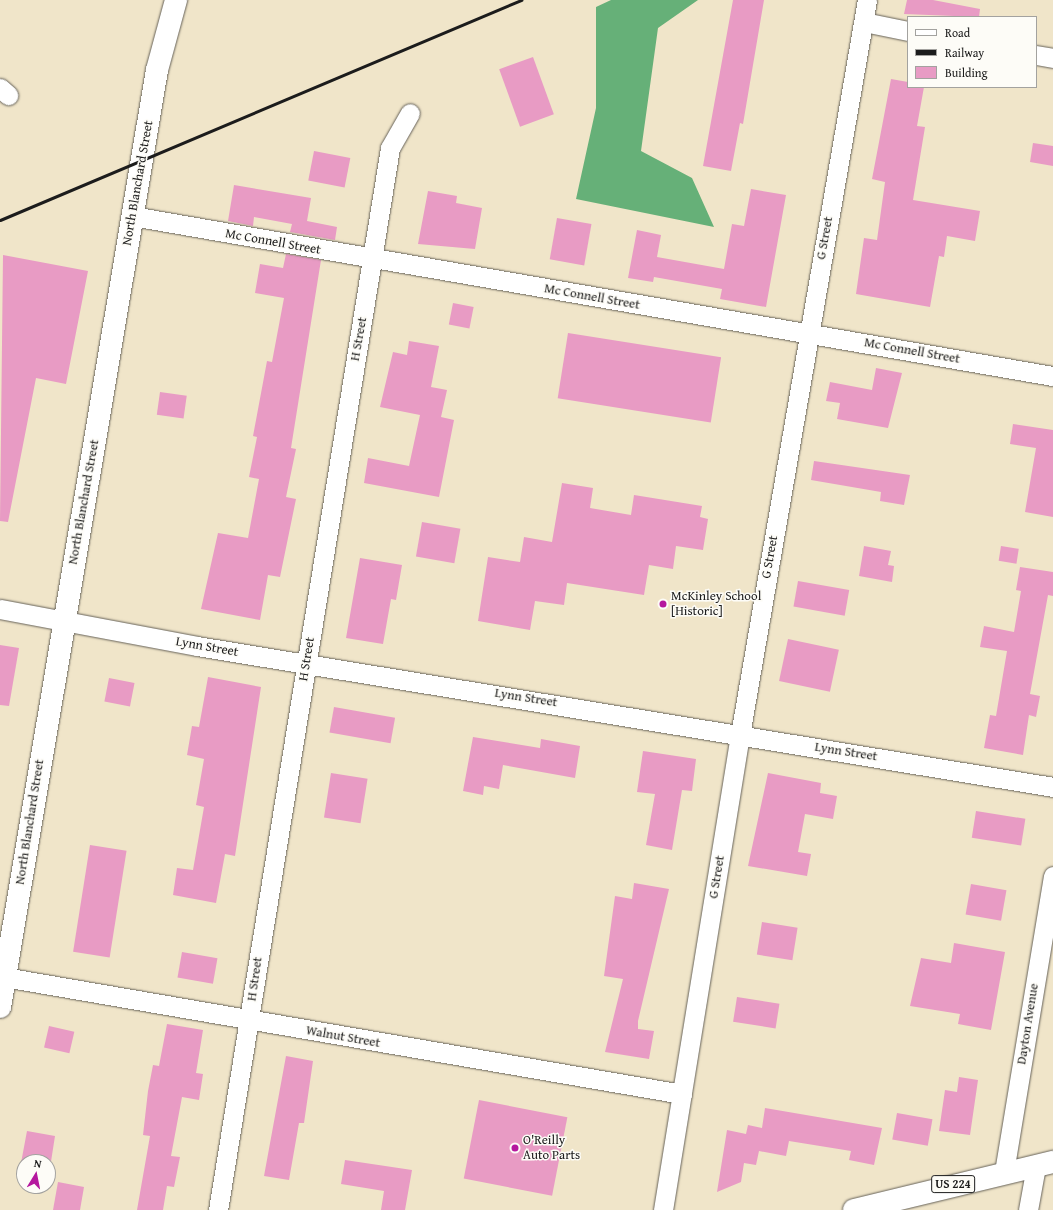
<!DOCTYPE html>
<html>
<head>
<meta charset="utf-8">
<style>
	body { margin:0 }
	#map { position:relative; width:1053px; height:1210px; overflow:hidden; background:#f0e5c9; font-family:"Gentium Book Plus",serif }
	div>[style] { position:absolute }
	.forest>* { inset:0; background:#66b078 }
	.building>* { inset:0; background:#e89bc4; transform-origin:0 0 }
	.roads { filter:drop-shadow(0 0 1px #666259) drop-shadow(0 0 1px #666259) }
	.minor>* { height:19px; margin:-9.5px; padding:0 9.5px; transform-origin:9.5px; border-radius:9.5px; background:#fff }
	.tertiary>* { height:22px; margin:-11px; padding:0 11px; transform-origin:11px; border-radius:11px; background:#fff }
	.trunk>* { height:22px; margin:-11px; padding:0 11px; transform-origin:11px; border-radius:11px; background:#fff }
	.rail>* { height:3px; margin:-1.5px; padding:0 1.5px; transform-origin:1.5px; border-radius:1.5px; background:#1c1c1c }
	.dots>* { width:11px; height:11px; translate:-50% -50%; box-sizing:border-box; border:2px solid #fdfcf7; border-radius:50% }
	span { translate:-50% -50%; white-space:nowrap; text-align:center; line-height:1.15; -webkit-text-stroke:3px #fdfcf7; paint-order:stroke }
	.shield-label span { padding:1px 3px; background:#fdfcf7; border:1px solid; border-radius:3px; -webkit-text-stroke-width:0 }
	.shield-label { font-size:12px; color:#1c1c1c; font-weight:700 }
	.street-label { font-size:13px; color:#1c1c1c }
	.poi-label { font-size:13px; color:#1c1c1c }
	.left { translate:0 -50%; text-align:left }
	.legend { position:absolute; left:907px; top:16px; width:130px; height:72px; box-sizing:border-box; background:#fdfcf7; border:1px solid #a3a29f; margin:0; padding:5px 7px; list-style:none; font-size:12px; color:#1c1c1c }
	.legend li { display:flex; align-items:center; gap:8px; height:20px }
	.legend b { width:20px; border:1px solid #a3a29f }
	.north { position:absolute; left:16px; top:1154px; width:40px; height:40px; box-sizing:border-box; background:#fdfcf7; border:1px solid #a3a29f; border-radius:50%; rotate:10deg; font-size:11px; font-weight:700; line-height:16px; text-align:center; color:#1c1c1c }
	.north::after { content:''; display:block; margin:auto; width:14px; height:18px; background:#b5179e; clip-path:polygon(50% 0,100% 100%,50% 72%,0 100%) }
</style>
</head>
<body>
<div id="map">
	<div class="forest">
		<div style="clip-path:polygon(611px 0,698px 0,658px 28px,641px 151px,692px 178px,714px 227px,576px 199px,596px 108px,596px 7px)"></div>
	</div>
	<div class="building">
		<div style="clip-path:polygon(733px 0,764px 0,743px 124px,740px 123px,731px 171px,703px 166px)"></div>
		<div style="clip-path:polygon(907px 0,933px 0,980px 9px,979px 17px,904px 14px)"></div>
		<div style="left:533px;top:57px;width:61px;height:36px;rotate:70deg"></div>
		<div style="clip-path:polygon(891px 79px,908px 82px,908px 87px,924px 87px,917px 126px,925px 127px,913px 200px,980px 211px,975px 241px,947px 236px,944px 257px,939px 256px,930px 307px,856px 294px,864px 238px,877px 240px,885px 182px,872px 179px)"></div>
		<div style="clip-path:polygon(1033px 143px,1053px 146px,1053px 166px,1030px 162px)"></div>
		<div style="left:314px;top:151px;width:37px;height:30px;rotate:11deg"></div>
		<div style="clip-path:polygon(234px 185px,311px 198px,307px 221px,337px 227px,335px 240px,290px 232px,292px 224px,254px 217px,253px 226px,228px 221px)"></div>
		<div style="clip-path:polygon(751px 189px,786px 195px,766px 307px,720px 299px,722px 289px,654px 277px,653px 282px,628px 278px,637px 230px,661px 235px,657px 257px,724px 269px,732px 224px,744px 226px)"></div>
		<div style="clip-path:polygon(428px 191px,457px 196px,456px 203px,482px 208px,475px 249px,418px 244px)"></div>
		<div style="left:557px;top:218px;width:35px;height:42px;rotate:10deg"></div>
		<div style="clip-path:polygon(286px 254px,321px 260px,291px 448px,296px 449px,286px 497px,296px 499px,280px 577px,268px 575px,260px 620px,201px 609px,218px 533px,248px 538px,259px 479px,249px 477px,257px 437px,253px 436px,267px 361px,272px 362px,284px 298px,255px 293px,260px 264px,283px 268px)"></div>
		<div style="clip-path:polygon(3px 255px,88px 271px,66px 384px,36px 378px,8px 522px,0 521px)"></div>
		<div style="left:453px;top:303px;width:21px;height:22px;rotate:11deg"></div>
		<div style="left:568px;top:333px;width:155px;height:66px;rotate:9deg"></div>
		<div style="clip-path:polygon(409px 341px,439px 346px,431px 387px,447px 390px,441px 417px,454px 420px,439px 497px,364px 483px,368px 458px,409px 466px,420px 415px,380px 407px,393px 352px,407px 355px)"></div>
		<div style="clip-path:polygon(876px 368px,902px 373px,888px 428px,837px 419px,840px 403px,826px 401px,830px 382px,872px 390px)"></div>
		<div style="left:160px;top:392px;width:27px;height:23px;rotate:8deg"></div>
		<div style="clip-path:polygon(1013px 424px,1053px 430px,1053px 517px,1025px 512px,1036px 448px,1010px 444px)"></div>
		<div style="clip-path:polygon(814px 461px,910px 475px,904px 505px,880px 501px,881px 492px,811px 480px)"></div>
		<div style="clip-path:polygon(562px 483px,593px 488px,590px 508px,631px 515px,634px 495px,702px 506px,700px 517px,708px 519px,703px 550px,676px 546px,673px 569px,649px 565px,644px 595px,567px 583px,564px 605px,535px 601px,530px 630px,478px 621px,488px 557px,520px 562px,524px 537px,552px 542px)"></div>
		<div style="left:422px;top:522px;width:39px;height:35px;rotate:10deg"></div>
		<div style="clip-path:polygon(864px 546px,891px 551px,888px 565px,894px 566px,892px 582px,859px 576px)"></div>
		<div style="left:1001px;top:546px;width:18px;height:15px;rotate:9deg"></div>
		<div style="clip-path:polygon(360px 558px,402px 565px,396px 600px,391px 599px,383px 644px,346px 638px)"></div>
		<div style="clip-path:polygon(1020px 567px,1053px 572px,1053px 596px,1048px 595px,1030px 694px,1040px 696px,1036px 717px,1029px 715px,1023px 755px,984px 748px,990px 715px,996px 716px,1007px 651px,980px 647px,984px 626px,1014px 632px,1021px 591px,1016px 590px)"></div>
		<div style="left:798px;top:581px;width:52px;height:26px;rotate:10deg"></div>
		<div style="left:788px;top:639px;width:52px;height:43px;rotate:12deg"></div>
		<div style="clip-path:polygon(0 645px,19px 648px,9px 706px,0 705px)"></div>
		<div style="clip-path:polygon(208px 677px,261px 687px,235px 856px,225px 854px,216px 903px,173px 895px,177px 868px,193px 870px,204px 807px,196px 805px,204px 759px,187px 755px,192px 726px,199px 727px)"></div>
		<div style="left:109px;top:678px;width:26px;height:24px;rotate:11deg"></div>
		<div style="left:334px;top:707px;width:62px;height:26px;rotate:10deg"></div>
		<div style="clip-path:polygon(473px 737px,540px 748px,541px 739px,580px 746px,575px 778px,503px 765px,499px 789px,484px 786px,483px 795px,463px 791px)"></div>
		<div style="clip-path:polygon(643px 751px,696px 759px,692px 791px,682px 790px,672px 850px,646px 845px,655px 794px,637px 792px)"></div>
		<div style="left:331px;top:773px;width:37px;height:45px;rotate:9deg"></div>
		<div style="clip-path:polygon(768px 773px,821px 783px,820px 793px,837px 796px,833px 819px,805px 814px,798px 852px,811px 854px,807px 876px,748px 866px)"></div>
		<div style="left:976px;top:811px;width:50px;height:27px;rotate:9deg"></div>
		<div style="left:90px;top:845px;width:37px;height:108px;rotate:9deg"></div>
		<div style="clip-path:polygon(634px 883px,669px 889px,638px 1021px,638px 1029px,654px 1031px,649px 1059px,605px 1052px,623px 979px,604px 976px,615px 896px,632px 899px)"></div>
		<div style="left:971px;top:884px;width:36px;height:31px;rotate:10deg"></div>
		<div style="left:762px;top:922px;width:36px;height:33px;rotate:9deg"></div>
		<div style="clip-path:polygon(954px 943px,1005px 952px,991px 1030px,958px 1024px,960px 1014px,910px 1006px,921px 958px,951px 963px)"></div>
		<div style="left:182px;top:952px;width:36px;height:26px;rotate:10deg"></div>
		<div style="left:737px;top:997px;width:43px;height:25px;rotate:9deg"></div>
		<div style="clip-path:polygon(167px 1024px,203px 1030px,196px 1073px,203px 1074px,199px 1100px,182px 1097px,171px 1156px,180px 1157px,174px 1187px,167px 1186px,163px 1210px,137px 1210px,150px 1136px,143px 1135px,148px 1091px,153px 1065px,159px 1066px)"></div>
		<div style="left:49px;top:1026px;width:26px;height:22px;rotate:13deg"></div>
		<div style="clip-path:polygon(286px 1056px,313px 1061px,304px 1123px,299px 1123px,289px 1180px,264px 1176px)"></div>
		<div style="clip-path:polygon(959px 1077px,978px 1080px,970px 1135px,939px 1131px,945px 1090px,957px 1092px)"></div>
		<div style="left:479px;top:1100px;width:90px;height:80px;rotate:11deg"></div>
		<div style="clip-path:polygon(765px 1108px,882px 1128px,874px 1165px,849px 1160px,851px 1151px,789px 1141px,786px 1156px,759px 1151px,756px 1165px,744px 1163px,741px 1182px,717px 1192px,727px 1130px,746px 1134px,748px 1125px,762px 1128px)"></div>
		<div style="left:897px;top:1113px;width:36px;height:27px;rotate:10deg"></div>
		<div style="clip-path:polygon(27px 1131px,55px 1136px,50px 1168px,48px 1162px,21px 1163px)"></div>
		<div style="clip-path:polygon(345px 1160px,412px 1170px,405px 1210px,381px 1210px,384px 1191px,341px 1184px)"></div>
		<div style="clip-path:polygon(58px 1182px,84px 1187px,80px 1210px,53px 1210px)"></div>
	</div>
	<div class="roads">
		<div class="minor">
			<div style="left:864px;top:22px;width:45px;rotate:11.6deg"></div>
			<div style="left:1036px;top:55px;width:17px;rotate:10deg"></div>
			<div style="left:0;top:88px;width:11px;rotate:41deg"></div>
			<div style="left:132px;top:216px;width:935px;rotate:9.86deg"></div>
			<div style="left:0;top:609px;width:200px;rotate:10.6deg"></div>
			<div style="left:197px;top:646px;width:868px;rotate:9.35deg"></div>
			<div style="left:4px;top:977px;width:688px;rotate:9.79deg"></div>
			<div style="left:1004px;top:1172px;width:300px;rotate:-80.6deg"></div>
			<div style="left:218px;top:1210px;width:1076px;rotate:-80.8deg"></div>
			<div style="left:390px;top:148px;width:40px;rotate:-60.3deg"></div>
			<div style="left:663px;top:1210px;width:481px;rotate:-80.8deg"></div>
			<div style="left:740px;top:735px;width:746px;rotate:-80.2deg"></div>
			<div style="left:1028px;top:1210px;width:45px;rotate:-79.7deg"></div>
		</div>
		<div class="tertiary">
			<div style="left:0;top:1007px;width:950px;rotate:-80.49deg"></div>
			<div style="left:157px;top:70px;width:73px;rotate:-74.8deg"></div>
		</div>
		<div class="trunk">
			<div style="left:854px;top:1210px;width:205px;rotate:-13.6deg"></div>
		</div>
	</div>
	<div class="rail">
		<div style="left:0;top:220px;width:566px;rotate:-22.89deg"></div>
	</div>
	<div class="dots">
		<div style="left:663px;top:604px;background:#b5179e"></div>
		<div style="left:515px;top:1148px;background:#b5179e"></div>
	</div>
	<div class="shield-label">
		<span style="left:953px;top:1184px">US 224</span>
	</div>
	<div class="street-label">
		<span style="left:138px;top:183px;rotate:-80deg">North Blanchard Street</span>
		<span style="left:825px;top:238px;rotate:-80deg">G Street</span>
		<span style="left:273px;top:242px;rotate:10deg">Mc Connell Street</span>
		<span style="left:592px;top:297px;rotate:10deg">Mc Connell Street</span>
		<span style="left:359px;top:339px;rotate:-80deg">H Street</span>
		<span style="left:912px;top:351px;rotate:10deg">Mc Connell Street</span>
		<span style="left:84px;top:502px;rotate:-80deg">North Blanchard Street</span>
		<span style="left:770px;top:557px;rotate:-80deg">G Street</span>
		<span style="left:207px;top:647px;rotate:10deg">Lynn Street</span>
		<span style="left:307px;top:659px;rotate:-81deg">H Street</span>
		<span style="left:526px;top:698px;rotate:9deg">Lynn Street</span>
		<span style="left:846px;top:752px;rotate:9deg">Lynn Street</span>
		<span style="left:30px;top:822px;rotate:-81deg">North Blanchard Street</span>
		<span style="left:717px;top:877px;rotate:-81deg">G Street</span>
		<span style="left:255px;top:979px;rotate:-82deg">H Street</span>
		<span style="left:1028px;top:1024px;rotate:-81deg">Dayton Avenue</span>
		<span style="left:343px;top:1037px;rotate:10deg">Walnut Street</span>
	</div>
	<div class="poi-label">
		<span class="left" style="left:671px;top:604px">McKinley School<br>[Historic]</span>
		<span class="left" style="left:523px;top:1148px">O'Reilly<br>Auto Parts</span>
	</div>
	<ul class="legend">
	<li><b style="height:5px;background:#fff"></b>Road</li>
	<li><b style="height:5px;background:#1c1c1c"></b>Railway</li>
	<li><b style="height:11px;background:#e89bc4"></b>Building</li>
	</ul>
	<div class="north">N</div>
</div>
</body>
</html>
